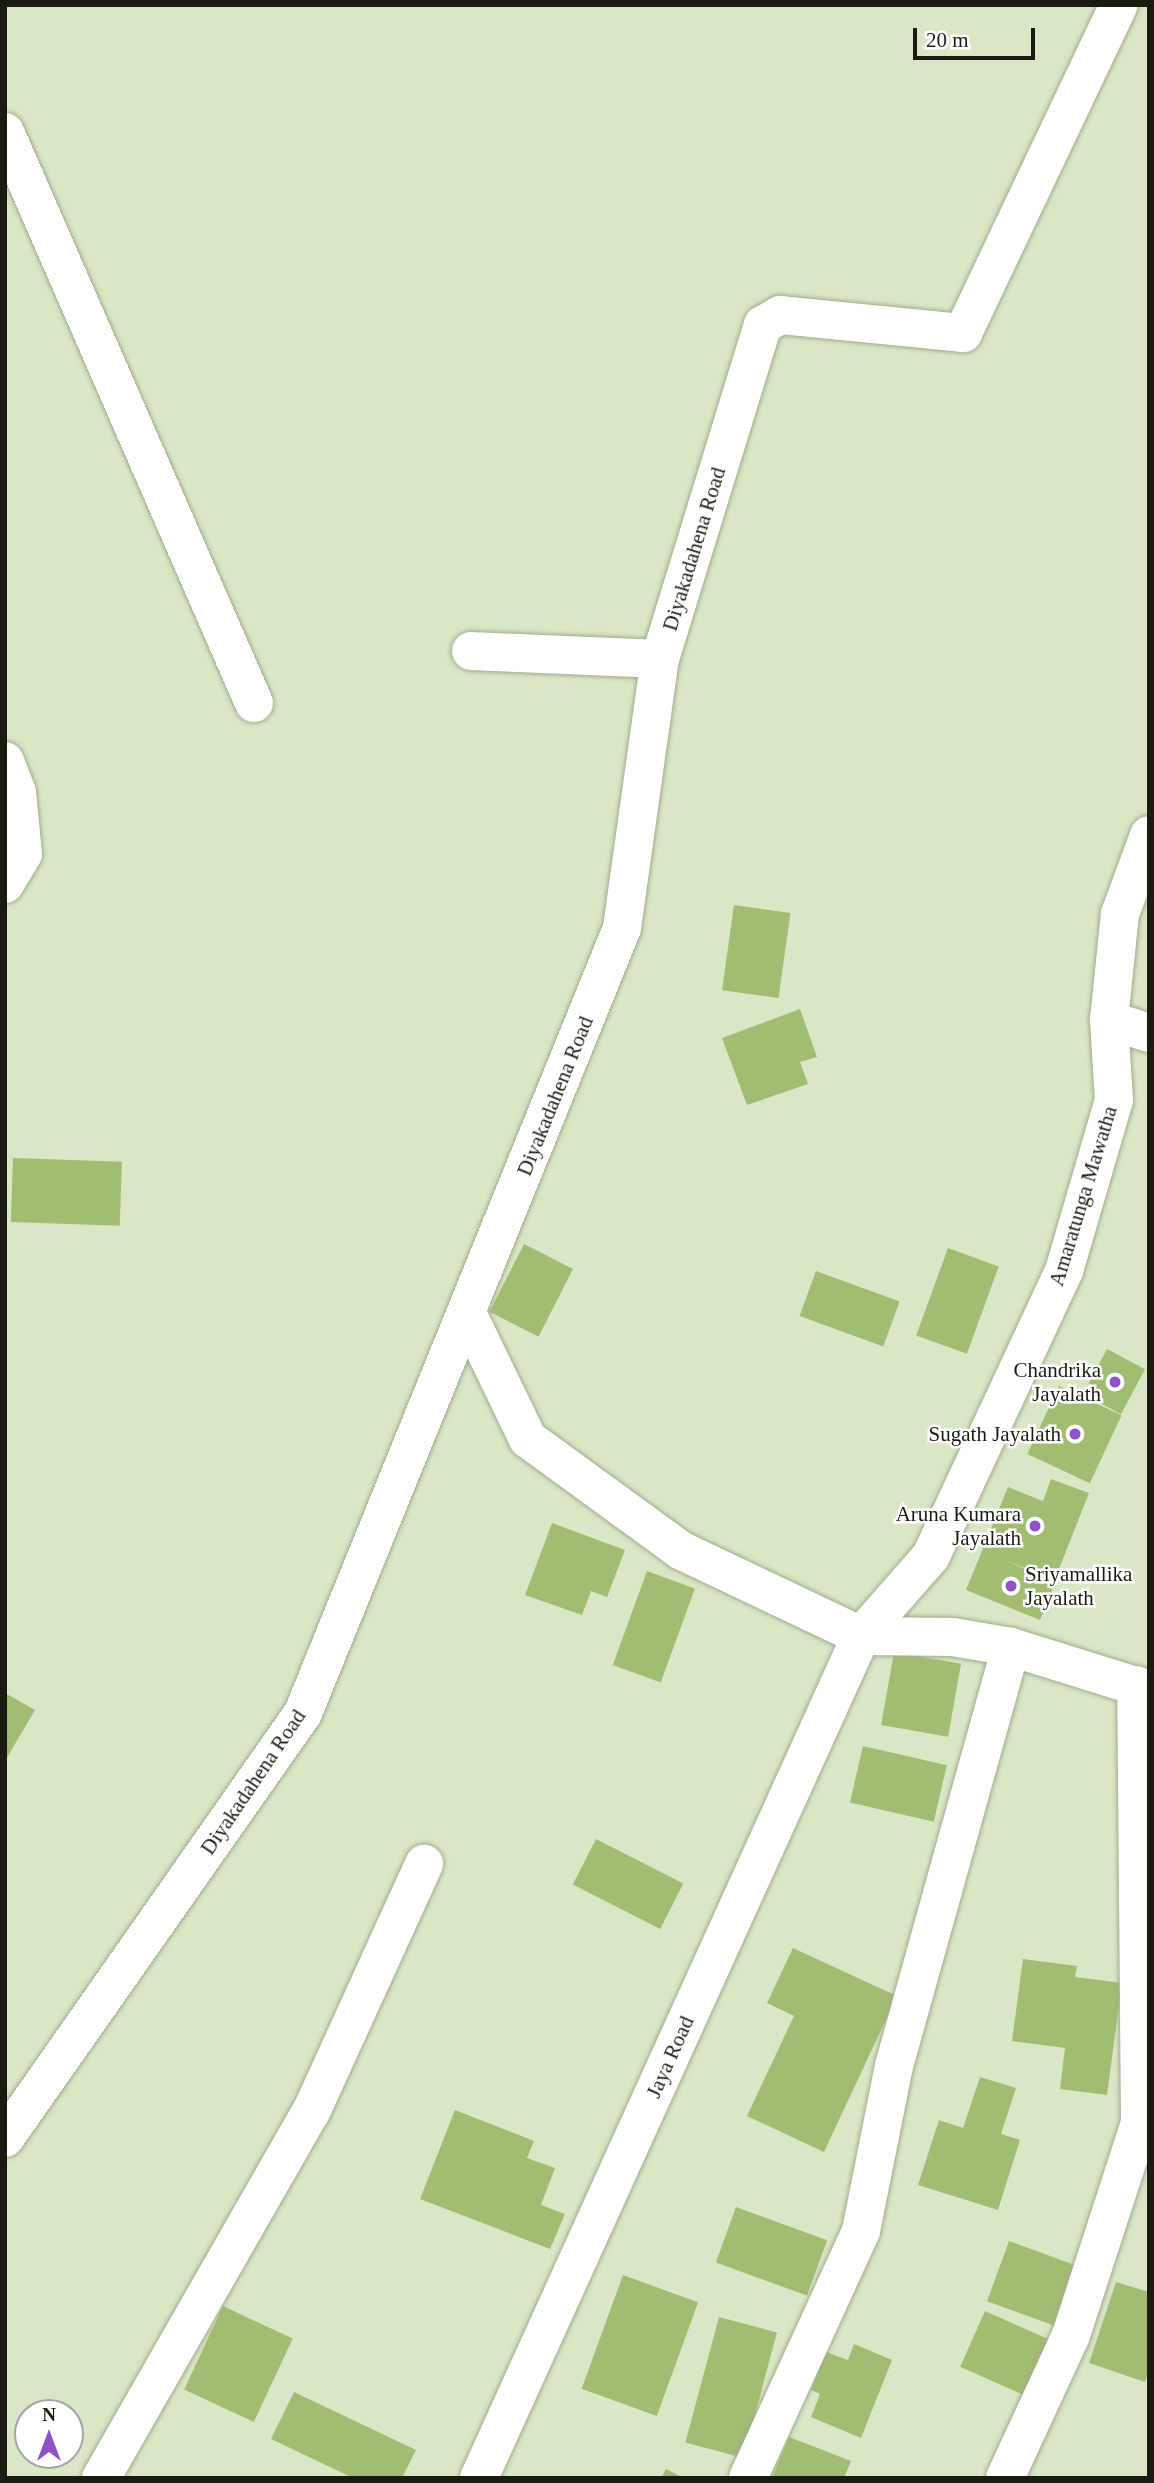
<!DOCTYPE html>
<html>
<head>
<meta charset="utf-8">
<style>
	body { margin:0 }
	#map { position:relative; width:1154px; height:2483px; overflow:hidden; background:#dae7c6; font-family:Georgia,serif }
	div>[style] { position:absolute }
	.building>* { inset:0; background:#a2bd71; transform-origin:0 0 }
	.roads { filter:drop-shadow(0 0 2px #a0ac8c) drop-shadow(0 0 2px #a0ac8c) }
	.street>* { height:38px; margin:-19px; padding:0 19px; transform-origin:19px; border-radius:19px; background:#fff }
	.dots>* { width:19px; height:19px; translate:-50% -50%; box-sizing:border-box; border:4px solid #fff; border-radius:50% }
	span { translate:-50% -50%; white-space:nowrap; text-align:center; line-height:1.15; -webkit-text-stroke:5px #fff; paint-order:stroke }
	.street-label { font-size:21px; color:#191d11 }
	.poi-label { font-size:21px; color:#191d11 }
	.right { translate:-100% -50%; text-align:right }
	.left { translate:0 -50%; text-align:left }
	.frame { position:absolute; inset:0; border:7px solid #191d11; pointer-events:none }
	.north { position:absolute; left:14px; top:2399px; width:70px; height:70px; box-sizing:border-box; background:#fff; border:2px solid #a3a5a0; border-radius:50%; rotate:0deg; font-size:19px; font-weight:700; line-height:28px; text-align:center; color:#191d11 }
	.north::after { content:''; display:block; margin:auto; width:24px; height:32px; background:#8f52c8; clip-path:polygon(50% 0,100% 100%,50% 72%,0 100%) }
	.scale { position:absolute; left:913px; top:28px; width:122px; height:32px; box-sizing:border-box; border:4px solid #191d11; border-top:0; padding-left:9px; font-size:21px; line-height:24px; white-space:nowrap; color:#191d11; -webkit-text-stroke:5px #fff; paint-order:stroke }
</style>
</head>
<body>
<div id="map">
	<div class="building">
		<div style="left:734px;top:905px;width:57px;height:86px;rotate:8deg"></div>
		<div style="clip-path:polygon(800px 1009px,817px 1057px,800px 1062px,808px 1084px,747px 1105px,722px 1038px)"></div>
		<div style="left:13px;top:1158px;width:109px;height:64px;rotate:2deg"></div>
		<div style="left:524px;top:1244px;width:55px;height:76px;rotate:27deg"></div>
		<div style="left:948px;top:1248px;width:54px;height:93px;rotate:20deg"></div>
		<div style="left:816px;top:1271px;width:89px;height:48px;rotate:20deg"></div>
		<div style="left:1107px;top:1349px;width:43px;height:51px;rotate:28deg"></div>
		<div style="left:1059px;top:1386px;width:69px;height:75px;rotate:25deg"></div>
		<div style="clip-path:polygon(1051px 1479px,1089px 1493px,1055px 1579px,1001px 1559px,1056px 1581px,1040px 1620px,966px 1590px,1008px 1487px,1043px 1501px)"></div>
		<div style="clip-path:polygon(552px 1523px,625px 1550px,607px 1597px,591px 1591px,582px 1615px,525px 1595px)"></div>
		<div style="left:647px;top:1571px;width:51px;height:100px;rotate:20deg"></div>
		<div style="left:894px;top:1652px;width:68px;height:74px;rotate:10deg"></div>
		<div style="clip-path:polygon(5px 1693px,35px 1710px,5px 1761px)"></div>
		<div style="left:863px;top:1746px;width:86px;height:58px;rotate:13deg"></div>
		<div style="left:596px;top:1839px;width:98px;height:51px;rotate:27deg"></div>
		<div style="clip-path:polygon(793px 1948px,897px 1996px,824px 2152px,747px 2116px,794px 2016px,767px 2003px)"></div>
		<div style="clip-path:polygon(1023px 1959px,1077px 1966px,1075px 1977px,1122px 1983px,1107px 2095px,1060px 2089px,1065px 2048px,1012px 2041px)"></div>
		<div style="clip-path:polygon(980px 2077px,1016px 2088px,1001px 2134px,1020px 2140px,998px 2210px,918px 2185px,939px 2120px,963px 2128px)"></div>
		<div style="clip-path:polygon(455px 2110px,534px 2141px,527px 2158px,555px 2168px,541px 2205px,565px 2214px,550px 2249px,420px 2199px)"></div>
		<div style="left:736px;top:2207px;width:97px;height:59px;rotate:20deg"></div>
		<div style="left:1009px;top:2241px;width:78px;height:64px;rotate:20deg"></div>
		<div style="left:623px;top:2275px;width:80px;height:121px;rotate:20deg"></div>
		<div style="clip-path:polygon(1116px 2282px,1149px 2292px,1149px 2370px,1145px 2382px,1089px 2363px)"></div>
		<div style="left:223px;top:2306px;width:77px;height:92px;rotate:25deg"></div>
		<div style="left:985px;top:2311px;width:77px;height:61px;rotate:24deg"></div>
		<div style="left:719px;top:2317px;width:60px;height:130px;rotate:15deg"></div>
		<div style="clip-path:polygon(854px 2344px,892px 2360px,861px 2438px,811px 2417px,820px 2394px,811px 2390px,826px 2352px,848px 2360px)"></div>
		<div style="clip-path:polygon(294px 2392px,416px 2450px,402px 2478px,353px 2478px,271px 2439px)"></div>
		<div style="clip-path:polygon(789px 2437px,851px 2461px,844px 2478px,772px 2478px)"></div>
		<div style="clip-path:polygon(666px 2469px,684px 2478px,661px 2478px)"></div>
	</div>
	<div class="roads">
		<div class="street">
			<div style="left:5px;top:132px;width:623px;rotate:66.44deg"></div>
			<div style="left:471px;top:651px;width:189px;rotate:2.4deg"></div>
			<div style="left:5px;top:761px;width:33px;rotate:69deg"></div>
			<div style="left:17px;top:792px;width:62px;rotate:84.5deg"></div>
			<div style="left:23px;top:854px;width:35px;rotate:121deg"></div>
			<div style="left:1109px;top:1020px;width:42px;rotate:18deg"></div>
			<div style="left:467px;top:1313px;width:140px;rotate:64.2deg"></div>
			<div style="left:528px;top:1439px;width:188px;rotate:36.1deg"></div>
			<div style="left:680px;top:1550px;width:200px;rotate:25.4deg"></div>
			<div style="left:861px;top:1636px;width:92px;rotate:0.6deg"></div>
			<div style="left:953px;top:1637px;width:59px;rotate:9.8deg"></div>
			<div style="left:1011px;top:1647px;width:145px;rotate:17.3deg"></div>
			<div style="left:5px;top:2138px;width:519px;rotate:-54.96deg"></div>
			<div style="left:303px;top:1713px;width:847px;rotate:-67.88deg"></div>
			<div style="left:622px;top:928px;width:272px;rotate:-82deg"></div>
			<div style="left:660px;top:659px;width:350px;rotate:-72.9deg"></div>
			<div style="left:763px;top:325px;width:20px;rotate:-30deg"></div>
			<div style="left:780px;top:315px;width:184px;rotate:5.6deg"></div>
			<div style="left:963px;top:333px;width:363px;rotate:-64.6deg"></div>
			<div style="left:101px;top:2478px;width:422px;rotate:-60.2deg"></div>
			<div style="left:311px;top:2112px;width:273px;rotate:-65.5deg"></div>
			<div style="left:479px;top:2478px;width:925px;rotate:-65.6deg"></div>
			<div style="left:861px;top:1636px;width:106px;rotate:-48.8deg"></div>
			<div style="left:931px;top:1556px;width:315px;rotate:-65deg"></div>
			<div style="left:1064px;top:1271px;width:178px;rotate:-73.7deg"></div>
			<div style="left:1114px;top:1100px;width:80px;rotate:-93.6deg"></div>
			<div style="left:1109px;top:1020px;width:107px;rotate:-84.1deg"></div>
			<div style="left:1120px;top:914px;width:84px;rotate:-69.8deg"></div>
			<div style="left:748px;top:2478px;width:272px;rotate:-65.4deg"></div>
			<div style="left:861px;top:2231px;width:168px;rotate:-78.7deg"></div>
			<div style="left:894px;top:2066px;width:435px;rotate:-74.4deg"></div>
			<div style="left:1005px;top:2478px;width:157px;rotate:-65.2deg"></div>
			<div style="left:1071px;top:2335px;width:223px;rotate:-72deg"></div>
			<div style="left:1140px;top:2123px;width:438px;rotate:-90.5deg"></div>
		</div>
	</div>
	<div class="dots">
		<div style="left:1115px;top:1382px;background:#8f52c8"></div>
		<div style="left:1075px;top:1434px;background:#8f52c8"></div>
		<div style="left:1035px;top:1526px;background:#8f52c8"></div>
		<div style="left:1011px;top:1586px;background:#8f52c8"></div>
	</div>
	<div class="street-label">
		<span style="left:694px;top:549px;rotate:-73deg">Diyakadahena Road</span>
		<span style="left:555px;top:1096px;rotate:-68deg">Diyakadahena Road</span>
		<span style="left:1083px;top:1196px;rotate:-73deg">Amaratunga Mawatha</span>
		<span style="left:253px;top:1782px;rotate:-56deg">Diyakadahena Road</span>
		<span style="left:670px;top:2057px;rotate:-66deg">Jaya Road</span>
	</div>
	<div class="poi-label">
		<span class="right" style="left:1101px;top:1382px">Chandrika<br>Jayalath</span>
		<span class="right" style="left:1061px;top:1434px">Sugath Jayalath</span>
		<span class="right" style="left:1021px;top:1526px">Aruna Kumara<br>Jayalath</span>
		<span class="left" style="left:1025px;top:1586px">Sriyamallika<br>Jayalath</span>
	</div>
	<div class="frame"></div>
	<div class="north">N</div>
	<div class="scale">20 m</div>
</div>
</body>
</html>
